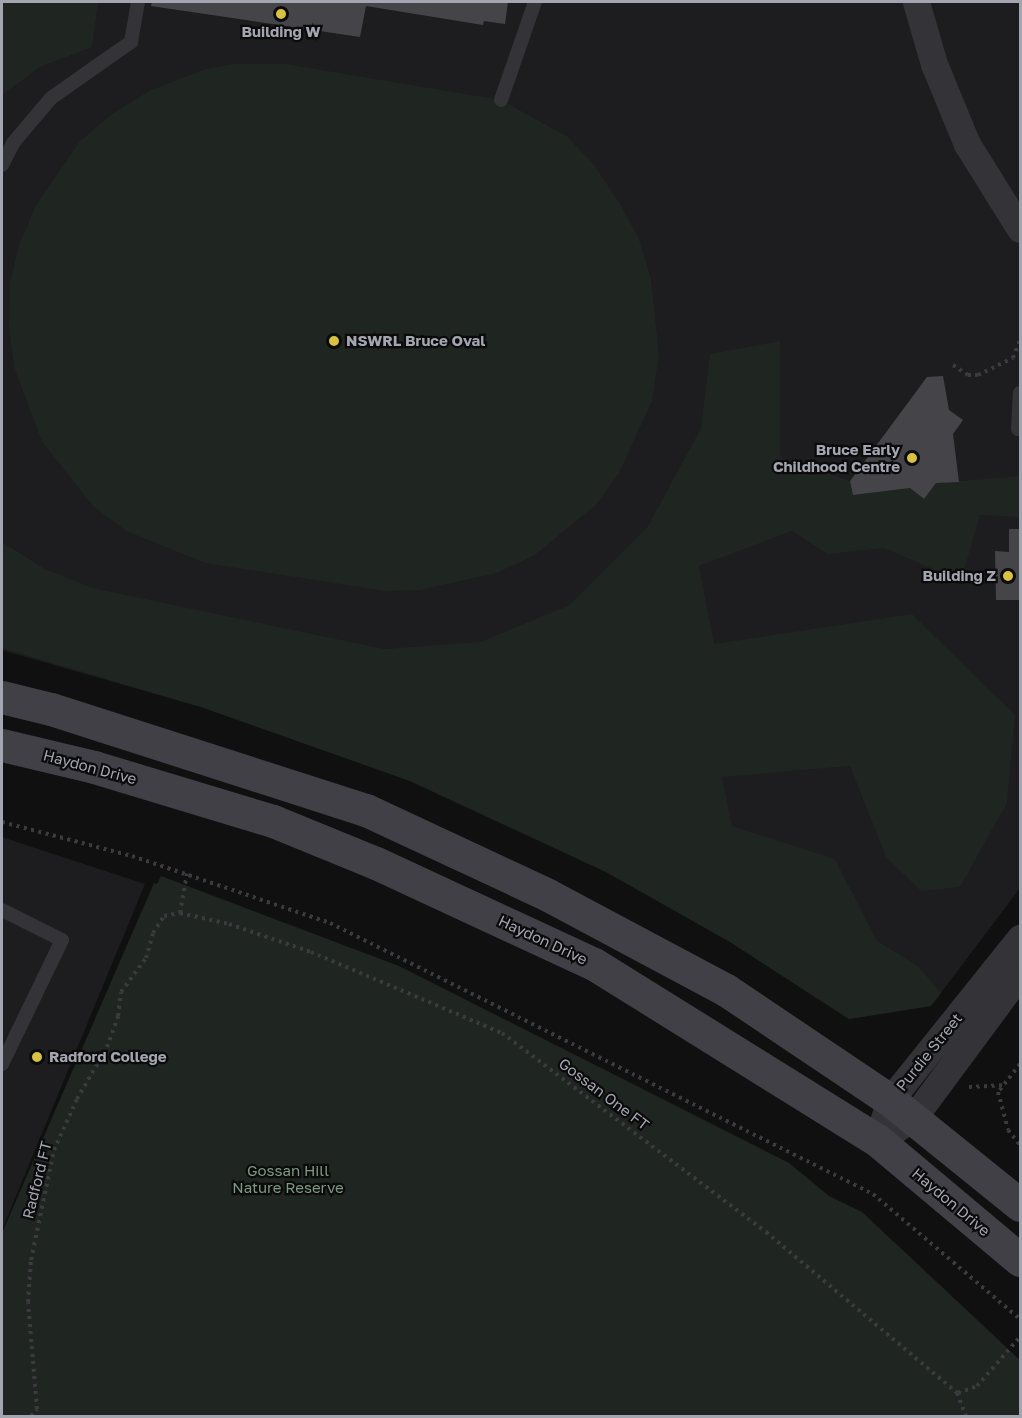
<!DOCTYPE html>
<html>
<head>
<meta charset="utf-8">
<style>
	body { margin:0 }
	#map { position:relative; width:1022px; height:1418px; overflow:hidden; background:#101011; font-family:"Golos Text",sans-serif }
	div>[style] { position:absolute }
	.built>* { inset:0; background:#1d1c1e }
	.green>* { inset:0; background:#1f2521 }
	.building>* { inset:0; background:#454549 }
	.path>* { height:4px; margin-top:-2px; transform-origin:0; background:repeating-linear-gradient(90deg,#3a3a3f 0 3px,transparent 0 7.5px) }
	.service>* { height:14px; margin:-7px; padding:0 7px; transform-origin:7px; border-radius:7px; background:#343438 }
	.minor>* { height:27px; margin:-13.5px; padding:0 13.5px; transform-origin:13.5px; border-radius:13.5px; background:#343438 }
	.secondary>* { height:33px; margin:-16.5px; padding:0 16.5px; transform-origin:16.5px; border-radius:16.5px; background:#404046 }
	.dots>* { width:16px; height:16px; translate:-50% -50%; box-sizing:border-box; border:3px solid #0c0b0c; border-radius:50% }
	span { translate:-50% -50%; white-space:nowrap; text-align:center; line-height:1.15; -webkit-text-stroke:4.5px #0c0b0c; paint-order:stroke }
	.poi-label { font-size:15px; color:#a3a5b0; font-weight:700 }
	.left { translate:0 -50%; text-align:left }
	.right { translate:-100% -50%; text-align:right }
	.street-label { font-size:15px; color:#a3a5b0 }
	.park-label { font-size:15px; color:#7c9983 }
	.frame { position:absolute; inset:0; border:3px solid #a3a5b0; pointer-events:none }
</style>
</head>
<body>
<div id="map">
	<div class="built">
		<div style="clip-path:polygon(2px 2px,1020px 2px,1020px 888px,931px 1006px,849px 1019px,730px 942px,606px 872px,410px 781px,204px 708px,2px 650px)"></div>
		<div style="clip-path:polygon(2px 837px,145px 884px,2px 1230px)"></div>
	</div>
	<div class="green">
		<div style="clip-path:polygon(2px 2px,98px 2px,92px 47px,40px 67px,2px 95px)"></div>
		<div style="clip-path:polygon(235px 64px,286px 64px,501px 100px,568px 137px,595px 166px,620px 204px,639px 239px,651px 279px,659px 355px,652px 401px,619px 473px,597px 504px,535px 555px,497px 573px,420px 590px,385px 591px,205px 563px,126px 531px,93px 506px,42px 442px,14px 367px,9px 327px,10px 283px,19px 245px,36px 205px,80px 141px,112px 114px,149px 91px,205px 69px)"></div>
		<div style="clip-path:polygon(780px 341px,780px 457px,850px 481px,853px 495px,910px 488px,924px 499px,936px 483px,1020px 476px,1020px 517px,980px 515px,961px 581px,884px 548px,828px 554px,792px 531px,699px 566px,714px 644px,912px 614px,1015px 715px,1007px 803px,960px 887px,921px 891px,886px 857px,850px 766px,722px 777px,732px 826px,835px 859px,877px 941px,918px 966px,941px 993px,931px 1006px,849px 1019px,730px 942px,606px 872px,410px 781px,204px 708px,2px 648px,2px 542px,45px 569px,93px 588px,384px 649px,480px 642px,570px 605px,647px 528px,701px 428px,710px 354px)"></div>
		<div style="clip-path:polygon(161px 876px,399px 966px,789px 1163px,829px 1196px,862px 1212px,1020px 1360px,1020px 1416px,2px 1416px,2px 1233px,154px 883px,157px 884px)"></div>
	</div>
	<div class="building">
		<div style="clip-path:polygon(152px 2px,508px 2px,505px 24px,484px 21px,483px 25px,366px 6px,360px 37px,151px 6px)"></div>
		<div style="clip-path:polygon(943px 376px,949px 410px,963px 420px,953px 434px,959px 482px,936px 483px,924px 499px,910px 488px,853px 495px,850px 481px,927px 377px)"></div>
		<div style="clip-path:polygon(1009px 529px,1020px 529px,1020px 600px,996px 600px,995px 551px,1009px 552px)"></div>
	</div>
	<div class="path">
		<div style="left:953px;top:365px;width:18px;rotate:34deg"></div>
		<div style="left:968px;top:375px;width:10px"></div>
		<div style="left:978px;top:375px;width:39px;rotate:-26deg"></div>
		<div style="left:1013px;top:358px;width:19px;rotate:-69deg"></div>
		<div style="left:2px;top:822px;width:134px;rotate:14.7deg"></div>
		<div style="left:132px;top:856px;width:209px;rotate:18.7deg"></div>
		<div style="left:330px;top:923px;width:607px;rotate:26.52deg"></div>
		<div style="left:873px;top:1194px;width:193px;rotate:40.4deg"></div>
		<div style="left:180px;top:913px;width:40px;rotate:-80deg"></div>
		<div style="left:1020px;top:1064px;width:36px;rotate:128deg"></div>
		<div style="left:998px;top:1092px;width:39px;rotate:75deg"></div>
		<div style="left:1008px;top:1130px;width:19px;rotate:51deg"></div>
		<div style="left:969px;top:1087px;width:33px;rotate:-3deg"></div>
		<div style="left:958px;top:1393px;width:20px;rotate:-20deg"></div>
		<div style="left:977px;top:1386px;width:65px;rotate:-48.7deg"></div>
		<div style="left:31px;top:1416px;width:9px;rotate:-49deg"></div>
		<div style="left:37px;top:1409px;width:107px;rotate:-94.8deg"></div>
		<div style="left:28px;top:1302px;width:42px;rotate:-85.9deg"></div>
		<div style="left:31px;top:1260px;width:112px;rotate:-78.2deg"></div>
		<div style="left:54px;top:1150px;width:56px;rotate:-65.7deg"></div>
		<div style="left:77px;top:1099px;width:60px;rotate:-60deg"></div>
		<div style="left:107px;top:1047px;width:33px;rotate:-70deg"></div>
		<div style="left:118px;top:1016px;width:24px;rotate:-83deg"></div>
		<div style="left:121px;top:992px;width:42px;rotate:-53.7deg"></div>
		<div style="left:146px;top:958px;width:26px;rotate:-74deg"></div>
		<div style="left:153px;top:933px;width:20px;rotate:-57deg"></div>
		<div style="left:164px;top:916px;width:16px;rotate:-11deg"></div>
		<div style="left:180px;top:913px;width:50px;rotate:12.7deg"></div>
		<div style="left:229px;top:924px;width:87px;rotate:18.9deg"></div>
		<div style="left:311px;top:952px;width:207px;rotate:23deg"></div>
		<div style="left:502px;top:1033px;width:331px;rotate:37deg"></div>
		<div style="left:766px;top:1232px;width:250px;rotate:40.1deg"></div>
		<div style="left:957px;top:1393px;width:25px;rotate:69deg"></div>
	</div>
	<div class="service">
		<div style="left:501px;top:100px;width:104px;rotate:-70.9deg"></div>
		<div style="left:2px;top:165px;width:25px;rotate:-63deg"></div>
		<div style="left:13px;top:143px;width:59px;rotate:-49.8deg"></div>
		<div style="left:51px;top:98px;width:98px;rotate:-35deg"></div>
		<div style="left:131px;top:42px;width:41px;rotate:-80.1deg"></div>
		<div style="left:1018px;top:429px;width:36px;rotate:-87deg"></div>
		<div style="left:2px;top:910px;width:67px;rotate:26.6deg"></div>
		<div style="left:62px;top:940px;width:138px;rotate:115.8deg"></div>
	</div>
	<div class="minor">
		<div style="left:916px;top:2px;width:65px;rotate:73.8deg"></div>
		<div style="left:934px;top:64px;width:87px;rotate:67.6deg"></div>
		<div style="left:967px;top:144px;width:100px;rotate:58.1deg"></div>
		<div style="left:896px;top:1129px;width:22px;rotate:-34deg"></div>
		<div style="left:914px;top:1117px;width:178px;rotate:-53.5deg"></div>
		<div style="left:877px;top:1140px;width:42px;rotate:-72deg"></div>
		<div style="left:890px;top:1100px;width:208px;rotate:-51.3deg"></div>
	</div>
	<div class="secondary">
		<div style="left:2px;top:697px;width:50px;rotate:13.8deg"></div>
		<div style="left:51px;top:709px;width:331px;rotate:17.8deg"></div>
		<div style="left:366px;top:810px;width:201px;rotate:25deg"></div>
		<div style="left:548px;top:895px;width:202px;rotate:28.1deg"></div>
		<div style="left:726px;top:990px;width:197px;rotate:33.9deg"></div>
		<div style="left:890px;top:1100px;width:167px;rotate:38.9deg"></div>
		<div style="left:2px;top:745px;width:95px;rotate:13.4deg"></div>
		<div style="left:94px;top:767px;width:187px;rotate:16.8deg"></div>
		<div style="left:273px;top:821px;width:111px;rotate:22.2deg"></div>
		<div style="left:376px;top:863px;width:240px;rotate:24.9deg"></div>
		<div style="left:594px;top:964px;width:333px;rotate:31.9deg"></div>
		<div style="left:877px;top:1140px;width:187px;rotate:40deg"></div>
	</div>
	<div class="dots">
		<div style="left:281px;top:14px;background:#d9c141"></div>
		<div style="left:334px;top:341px;background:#d9c141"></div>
		<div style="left:912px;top:458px;background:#d9c141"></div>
		<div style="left:1008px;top:576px;background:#d9c141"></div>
		<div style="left:37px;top:1057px;background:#d9c141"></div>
	</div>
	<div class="poi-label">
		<span style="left:281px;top:32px">Building W</span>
		<span class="left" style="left:346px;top:341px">NSWRL Bruce Oval</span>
		<span class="right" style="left:900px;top:458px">Bruce Early<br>Childhood Centre</span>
		<span class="right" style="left:996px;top:576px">Building Z</span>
		<span class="left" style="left:49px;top:1057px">Radford College</span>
	</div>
	<div class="street-label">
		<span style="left:90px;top:767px;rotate:15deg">Haydon Drive</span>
		<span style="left:543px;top:940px;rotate:25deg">Haydon Drive</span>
		<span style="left:929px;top:1052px;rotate:-51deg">Purdie Street</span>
		<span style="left:604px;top:1094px;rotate:37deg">Gossan One FT</span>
		<span style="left:37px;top:1180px;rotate:-76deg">Radford FT</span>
		<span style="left:951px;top:1202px;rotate:40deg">Haydon Drive</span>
	</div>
	<div class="park-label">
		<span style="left:288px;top:1179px">Gossan Hill<br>Nature Reserve</span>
	</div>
	<div class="frame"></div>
</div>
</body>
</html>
